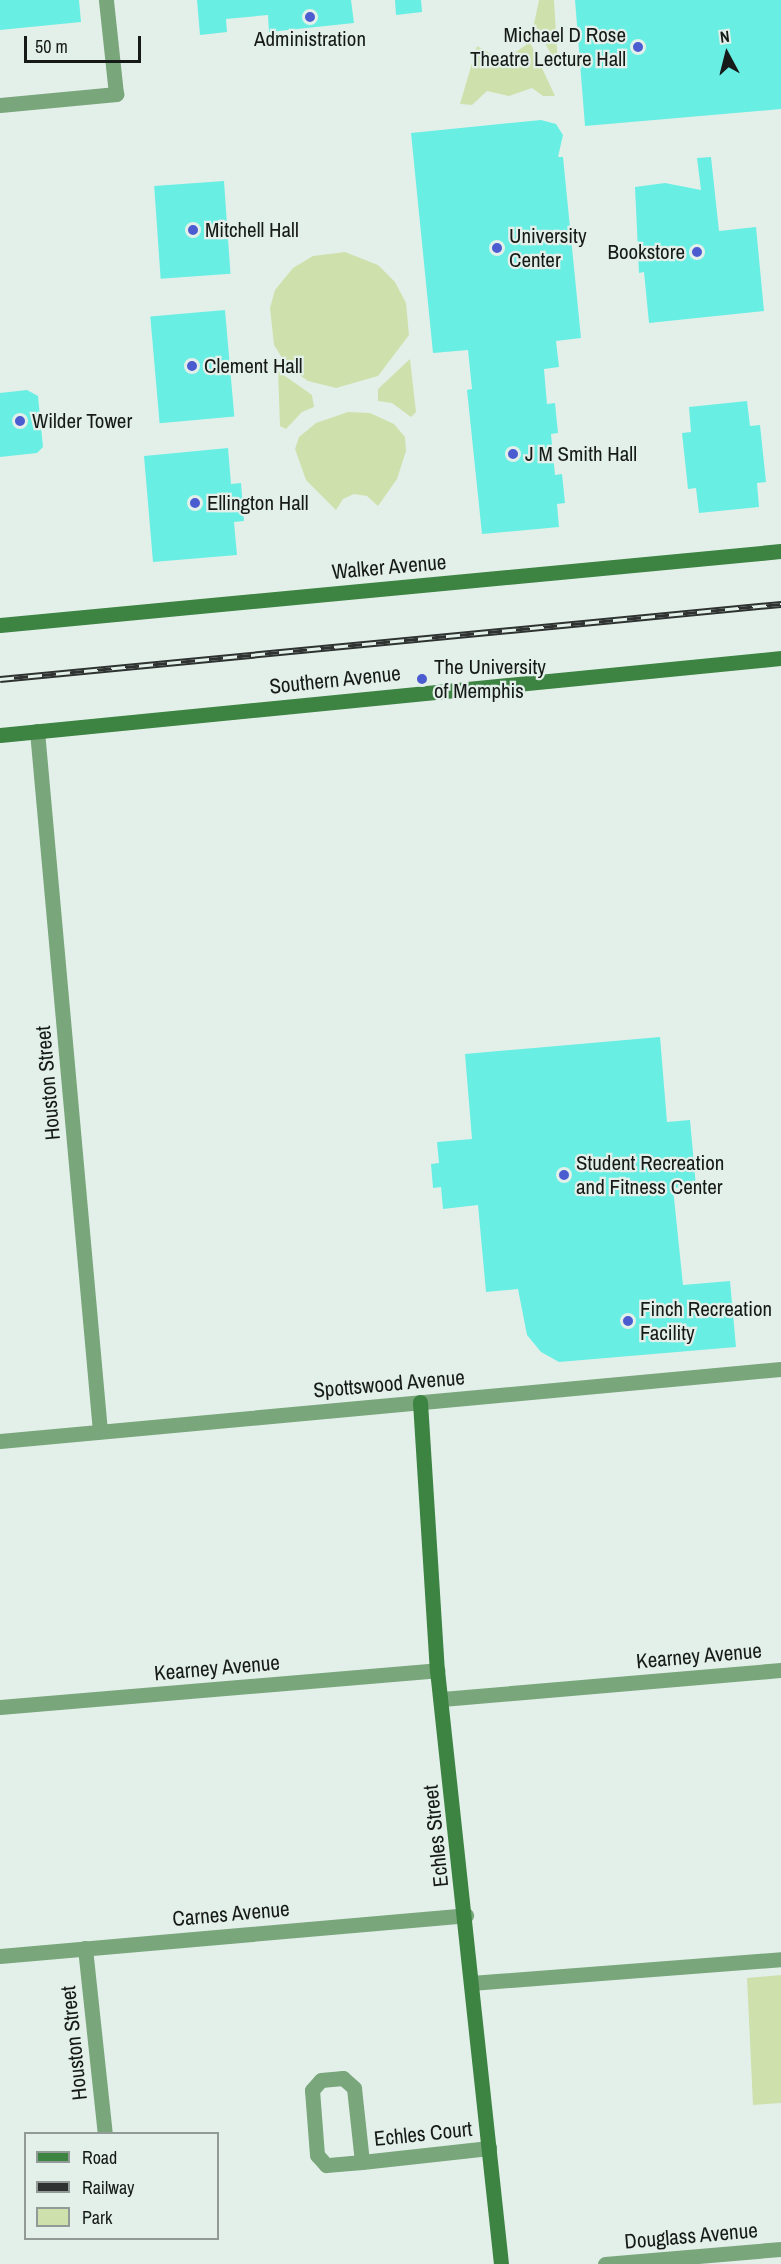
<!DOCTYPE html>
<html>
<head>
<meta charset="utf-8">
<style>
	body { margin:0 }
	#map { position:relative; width:781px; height:2264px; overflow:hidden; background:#e3f0ea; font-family:"Archivo Narrow",sans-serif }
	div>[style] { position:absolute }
	.green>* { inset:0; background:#cee1ac }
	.building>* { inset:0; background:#69eee3; transform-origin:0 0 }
	.street>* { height:15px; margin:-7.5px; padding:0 7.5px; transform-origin:7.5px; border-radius:7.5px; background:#79a67b }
	.secondary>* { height:15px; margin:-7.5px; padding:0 7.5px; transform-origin:7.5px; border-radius:7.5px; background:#3d8342 }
	.rail>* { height:7px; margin-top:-3.5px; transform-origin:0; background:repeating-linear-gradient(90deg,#e3f0ea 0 14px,#2e3331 0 28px); box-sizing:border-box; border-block:2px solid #2e3331 }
	.dots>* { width:16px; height:16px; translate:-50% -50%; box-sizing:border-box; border:3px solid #e3f0ea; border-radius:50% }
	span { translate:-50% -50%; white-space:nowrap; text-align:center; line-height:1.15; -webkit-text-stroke:4.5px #e3f0ea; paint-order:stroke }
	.poi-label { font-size:21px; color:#161a18 }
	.right { translate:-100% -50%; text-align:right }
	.left { translate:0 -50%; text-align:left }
	.street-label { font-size:21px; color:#161a18 }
	.legend { position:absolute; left:24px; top:2132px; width:195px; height:108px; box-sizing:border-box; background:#e3f0ea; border:2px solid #919a96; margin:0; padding:8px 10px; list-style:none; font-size:18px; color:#161a18 }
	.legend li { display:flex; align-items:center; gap:12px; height:30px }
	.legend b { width:30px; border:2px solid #919a96 }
	.north { position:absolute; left:697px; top:24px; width:60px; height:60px; -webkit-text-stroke:4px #e3f0ea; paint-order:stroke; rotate:353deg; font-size:16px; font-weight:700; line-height:24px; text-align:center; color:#161a18 }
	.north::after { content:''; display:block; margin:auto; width:21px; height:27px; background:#161a18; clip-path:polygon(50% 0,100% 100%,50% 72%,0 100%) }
	.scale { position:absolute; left:24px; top:36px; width:117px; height:27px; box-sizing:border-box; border:3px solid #161a18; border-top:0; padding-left:8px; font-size:18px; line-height:21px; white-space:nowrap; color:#161a18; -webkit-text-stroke:4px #e3f0ea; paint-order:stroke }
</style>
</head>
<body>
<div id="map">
	<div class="green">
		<div style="clip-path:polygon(539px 0,554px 0,558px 66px,534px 24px)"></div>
		<div style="clip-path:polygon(530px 42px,555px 96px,543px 96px,532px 88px,509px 96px,487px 91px,472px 105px,460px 104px,477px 46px,503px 61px)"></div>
		<div style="clip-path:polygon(345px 252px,378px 265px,395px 282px,406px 303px,409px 335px,378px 376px,336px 388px,308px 381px,287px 366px,274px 345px,270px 308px,275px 290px,293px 268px,313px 256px)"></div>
		<div style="clip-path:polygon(410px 359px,416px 412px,411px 417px,392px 403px,378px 401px,378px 389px)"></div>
		<div style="clip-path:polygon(278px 371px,312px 395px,314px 407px,302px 412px,286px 429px,280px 426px)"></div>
		<div style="clip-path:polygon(348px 412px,370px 413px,394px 424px,405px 437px,406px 451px,397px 479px,378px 506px,367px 496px,354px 494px,343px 499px,336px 510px,306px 480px,295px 449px,299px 437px,316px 423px)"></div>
		<div style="clip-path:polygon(781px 1975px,781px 2103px,753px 2105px,747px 1978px)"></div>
	</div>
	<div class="building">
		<div style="clip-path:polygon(0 0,79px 0,81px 22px,0 30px)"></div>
		<div style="clip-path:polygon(197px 0,351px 0,354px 23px,269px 32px,268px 15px,226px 19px,227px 32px,200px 35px)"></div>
		<div style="clip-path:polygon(395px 0,421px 0,422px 12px,396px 15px)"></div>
		<div style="clip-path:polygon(575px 0,781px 0,781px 109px,585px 126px)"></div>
		<div style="clip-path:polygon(541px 120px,556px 124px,563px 135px,558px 157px,563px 157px,581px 338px,556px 341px,559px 367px,544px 369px,547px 404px,555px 403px,558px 433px,551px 434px,555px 475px,562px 474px,565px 503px,557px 504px,559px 527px,482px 534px,467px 390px,472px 389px,468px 350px,433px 353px,411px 133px)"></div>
		<div style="clip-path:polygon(711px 157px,719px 231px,756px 227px,764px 311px,649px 323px,644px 272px,639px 273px,635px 187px,665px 183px,701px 190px,697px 158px)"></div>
		<div style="left:224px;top:181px;width:93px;height:70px;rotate:86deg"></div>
		<div style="left:225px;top:310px;width:107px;height:75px;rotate:85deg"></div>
		<div style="clip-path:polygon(27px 390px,38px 396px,43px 447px,37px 453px,0 457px,0 393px)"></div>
		<div style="clip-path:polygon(747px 401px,750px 426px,760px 425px,766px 482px,757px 483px,759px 507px,699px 513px,696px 488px,688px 489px,682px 433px,691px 432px,689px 407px)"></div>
		<div style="clip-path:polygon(228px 448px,231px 484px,241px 483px,244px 521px,234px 522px,237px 555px,153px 562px,144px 456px)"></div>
		<div style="clip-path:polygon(660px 1037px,667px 1122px,690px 1120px,696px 1186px,673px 1188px,683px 1285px,730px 1281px,736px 1347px,559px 1362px,541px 1352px,527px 1335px,518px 1289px,486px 1292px,478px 1205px,443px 1209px,441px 1187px,433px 1188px,431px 1164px,439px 1163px,437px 1142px,472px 1139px,465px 1054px)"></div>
	</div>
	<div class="street">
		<div style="left:0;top:105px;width:117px;rotate:-5.4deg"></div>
		<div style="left:116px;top:94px;width:95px;rotate:-96.1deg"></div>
		<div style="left:37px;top:731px;width:703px;rotate:84.86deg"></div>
		<div style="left:0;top:1441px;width:784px;rotate:-5.27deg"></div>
		<div style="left:442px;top:1699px;width:340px;rotate:-4.9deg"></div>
		<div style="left:0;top:1707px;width:439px;rotate:-4.8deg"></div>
		<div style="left:85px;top:1948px;width:187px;rotate:83.9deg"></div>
		<div style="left:0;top:1956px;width:468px;rotate:-5deg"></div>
		<div style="left:471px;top:1983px;width:311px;rotate:-4.4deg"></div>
		<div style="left:362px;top:2162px;width:36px;rotate:175deg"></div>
		<div style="left:326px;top:2165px;width:13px;rotate:-132deg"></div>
		<div style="left:317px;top:2155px;width:65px;rotate:-94.4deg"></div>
		<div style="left:312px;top:2090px;width:13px;rotate:-48deg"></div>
		<div style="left:321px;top:2080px;width:22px;rotate:-5deg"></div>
		<div style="left:343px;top:2078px;width:15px;rotate:42deg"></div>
		<div style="left:354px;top:2088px;width:74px;rotate:83.8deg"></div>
		<div style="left:362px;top:2162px;width:128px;rotate:-6.3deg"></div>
		<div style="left:605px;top:2264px;width:177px;rotate:-4.9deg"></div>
	</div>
	<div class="secondary">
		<div style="left:0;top:625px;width:784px;rotate:-5.41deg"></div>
		<div style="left:0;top:735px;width:785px;rotate:-5.63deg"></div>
		<div style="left:420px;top:1402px;width:269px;rotate:86.4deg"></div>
		<div style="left:437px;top:1670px;width:597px;rotate:83.85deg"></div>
	</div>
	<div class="rail">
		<div style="left:0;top:679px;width:785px;rotate:-5.49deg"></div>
	</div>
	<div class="dots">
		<div style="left:310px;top:17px;background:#4b5bd0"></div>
		<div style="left:638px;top:47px;background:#4b5bd0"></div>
		<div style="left:193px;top:230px;background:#4b5bd0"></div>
		<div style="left:497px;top:248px;background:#4b5bd0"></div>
		<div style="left:697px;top:252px;background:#4b5bd0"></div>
		<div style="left:192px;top:366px;background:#4b5bd0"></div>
		<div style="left:20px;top:421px;background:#4b5bd0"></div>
		<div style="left:513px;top:454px;background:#4b5bd0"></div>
		<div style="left:195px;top:503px;background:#4b5bd0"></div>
		<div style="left:422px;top:679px;background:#4b5bd0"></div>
		<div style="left:564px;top:1175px;background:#4b5bd0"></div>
		<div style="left:628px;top:1321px;background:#4b5bd0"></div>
	</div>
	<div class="poi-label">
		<span class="right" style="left:626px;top:47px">Michael D Rose<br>Theatre Lecture Hall</span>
		<span style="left:310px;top:39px">Administration</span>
		<span class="left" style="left:205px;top:230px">Mitchell Hall</span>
		<span class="left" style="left:509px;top:248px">University<br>Center</span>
		<span class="right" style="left:685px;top:252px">Bookstore</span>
		<span class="left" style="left:204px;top:366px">Clement Hall</span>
		<span class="left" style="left:32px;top:421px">Wilder Tower</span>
		<span class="left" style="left:525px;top:454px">J M Smith Hall</span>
		<span class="left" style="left:207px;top:503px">Ellington Hall</span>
		<span class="left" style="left:434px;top:679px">The University<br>of Memphis</span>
		<span class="left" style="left:576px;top:1175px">Student Recreation<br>and Fitness Center</span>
		<span class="left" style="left:640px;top:1321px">Finch Recreation<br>Facility</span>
	</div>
	<div class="street-label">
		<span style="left:389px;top:567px;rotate:-5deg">Walker Avenue</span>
		<span style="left:335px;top:680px;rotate:-6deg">Southern Avenue</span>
		<span style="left:48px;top:1083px;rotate:-95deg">Houston Street</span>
		<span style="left:389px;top:1384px;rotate:-5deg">Spottswood Avenue</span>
		<span style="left:699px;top:1656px;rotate:-5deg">Kearney Avenue</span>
		<span style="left:217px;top:1668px;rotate:-5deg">Kearney Avenue</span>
		<span style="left:436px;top:1836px;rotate:-96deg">Echles Street</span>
		<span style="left:231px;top:1914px;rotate:-5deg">Carnes Avenue</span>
		<span style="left:74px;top:2043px;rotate:-96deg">Houston Street</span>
		<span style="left:423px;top:2134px;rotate:-6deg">Echles Court</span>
		<span style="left:691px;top:2236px;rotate:-5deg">Douglass Avenue</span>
	</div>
	<ul class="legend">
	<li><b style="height:8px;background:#3d8342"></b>Road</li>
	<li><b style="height:8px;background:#2e3331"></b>Railway</li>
	<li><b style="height:16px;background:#cee1ac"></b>Park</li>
	</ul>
	<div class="north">N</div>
	<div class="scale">50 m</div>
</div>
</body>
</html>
